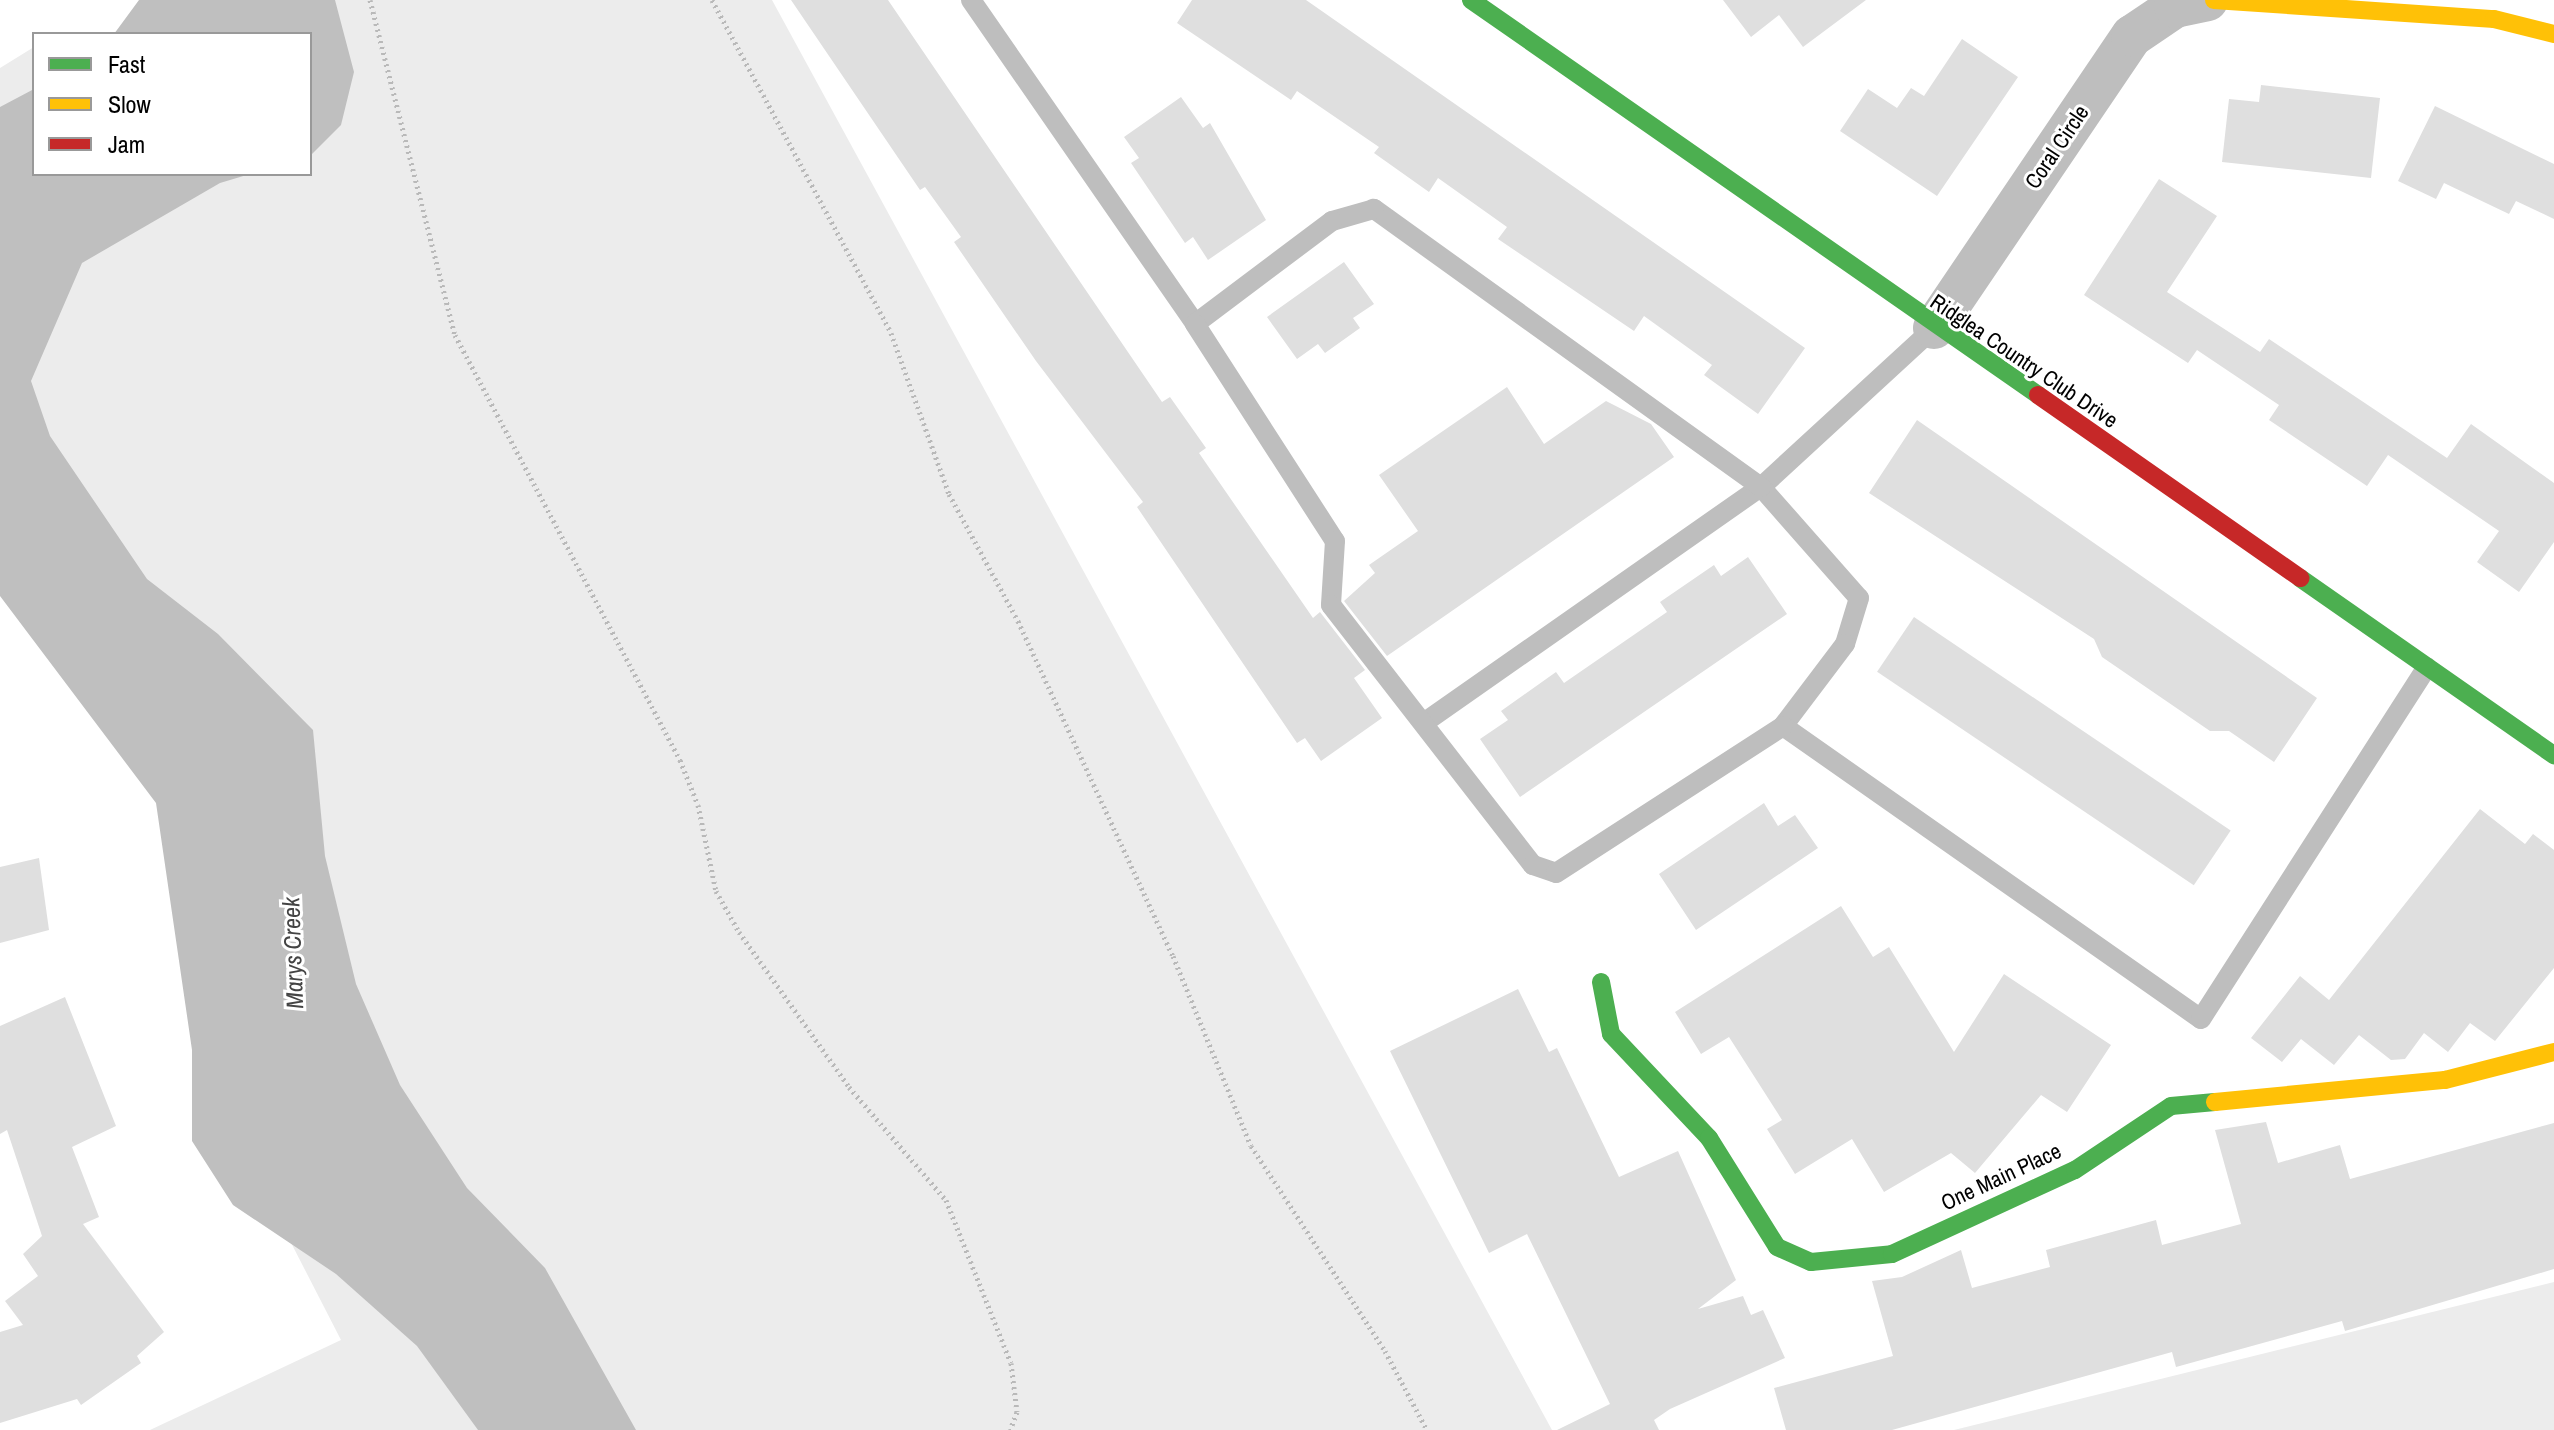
<!DOCTYPE html>
<html>
<head>
<meta charset="utf-8">
<style>
	body { margin:0 }
	#map { position:relative; width:2554px; height:1430px; overflow:hidden; background:#fff; font-family:"Archivo Narrow",sans-serif }
	div>[style] { position:absolute }
	.green>* { inset:0; background:#ececec }
	.water>* { inset:0; background:#bfbfbf }
	.building>* { inset:0; background:#dfdfdf; transform-origin:0 0 }
	.path>* { height:5px; margin-top:-2.5px; transform-origin:0; background:repeating-linear-gradient(90deg,#b9b9b9 0 2px,transparent 0 6px) }
	.lane>* { height:20px; margin:-10px; padding:0 10px; transform-origin:10px; border-radius:10px; background:#bebebe }
	.street>* { height:42px; margin:-21px; padding:0 21px; transform-origin:21px; border-radius:21px; background:#bebebe }
	.fast>* { height:18px; margin:-9px; padding:0 9px; transform-origin:9px; border-radius:9px; background:#4caf50 }
	.slow>* { height:18px; margin:-9px; padding:0 9px; transform-origin:9px; border-radius:9px; background:#ffc107 }
	.jam>* { height:18px; margin:-9px; padding:0 9px; transform-origin:9px; border-radius:9px; background:#c62828 }
	span { translate:-50% -50%; white-space:nowrap; text-align:center; line-height:1.15; -webkit-text-stroke:6px #fff; paint-order:stroke }
	.street-label { font-size:22px; color:#000 }
	.water-label { font-size:24px; color:#444; font-style:italic }
	.legend { position:absolute; left:32px; top:32px; width:280px; height:144px; box-sizing:border-box; background:#fff; border:2px solid #999; margin:0; padding:10px 14px; list-style:none; font-size:24px; color:#000 }
	.legend li { display:flex; align-items:center; gap:16px; height:40px }
	.legend b { width:40px; border:2px solid #999 }
</style>
</head>
<body>
<div id="map">
	<div class="green">
		<div style="clip-path:polygon(171px 0,772px 0,1552px 1430px,150px 1430px,341px 1340px,192px 1050px,188px 816px,0 453px,0 68px,34px 47px,34px 174px,310px 174px,310px 34px,103px 34px,156px 25px)"></div>
		<div style="clip-path:polygon(2554px 1282px,2554px 1430px,1954px 1430px)"></div>
	</div>
	<div class="water">
		<div style="clip-path:polygon(139px 0,335px 0,354px 72px,341px 125px,310px 156px,310px 34px,114px 34px)"></div>
		<div style="clip-path:polygon(34px 89px,34px 174px,250px 174px,220px 183px,82px 263px,31px 381px,50px 436px,147px 579px,218px 634px,313px 730px,325px 856px,356px 984px,400px 1085px,467px 1188px,545px 1268px,636px 1430px,478px 1430px,417px 1346px,336px 1274px,233px 1205px,192px 1141px,192px 1050px,156px 803px,0 596px,0 107px)"></div>
	</div>
	<div class="building">
		<div style="clip-path:polygon(791px 0,888px 0,1162px 402px,1170px 397px,1206px 448px,1199px 453px,1313px 618px,1320px 612px,1365px 670px,1354px 678px,1382px 718px,1321px 761px,1305px 738px,1297px 743px,1137px 507px,1143px 502px,1036px 361px,954px 242px,961px 237px,925px 187px,920px 190px)"></div>
		<div style="clip-path:polygon(1192px 0,1306px 0,1805px 348px,1758px 414px,1704px 375px,1712px 365px,1644px 316px,1634px 331px,1498px 239px,1507px 227px,1438px 178px,1429px 192px,1374px 153px,1379px 147px,1297px 91px,1291px 100px,1177px 23px)"></div>
		<div style="clip-path:polygon(1723px 0,1866px 0,1803px 47px,1779px 15px,1751px 37px)"></div>
		<div style="clip-path:polygon(1962px 39px,2018px 77px,1937px 196px,1840px 131px,1868px 89px,1897px 108px,1911px 88px,1924px 96px)"></div>
		<div style="clip-path:polygon(2261px 85px,2380px 98px,2371px 178px,2222px 162px,2229px 99px,2259px 102px)"></div>
		<div style="clip-path:polygon(1181px 97px,1203px 128px,1210px 123px,1266px 220px,1208px 260px,1193px 237px,1185px 243px,1131px 163px,1139px 158px,1124px 137px)"></div>
		<div style="clip-path:polygon(2435px 106px,2554px 164px,2554px 219px,2516px 201px,2509px 214px,2444px 183px,2436px 199px,2398px 181px)"></div>
		<div style="clip-path:polygon(2159px 179px,2217px 216px,2167px 292px,2260px 352px,2269px 339px,2447px 458px,2471px 424px,2554px 483px,2554px 542px,2519px 592px,2477px 562px,2499px 531px,2388px 455px,2367px 486px,2269px 420px,2279px 405px,2197px 350px,2188px 363px,2084px 295px)"></div>
		<div style="clip-path:polygon(1344px 262px,1374px 304px,1353px 318px,1360px 328px,1325px 353px,1318px 344px,1297px 359px,1267px 317px)"></div>
		<div style="clip-path:polygon(1507px 387px,1544px 444px,1606px 401px,1651px 424px,1674px 457px,1387px 656px,1344px 601px,1375px 573px,1369px 565px,1418px 531px,1379px 475px)"></div>
		<div style="clip-path:polygon(1917px 420px,2317px 698px,2274px 762px,2229px 731px,2210px 731px,2102px 657px,2094px 639px,1869px 493px)"></div>
		<div style="clip-path:polygon(1748px 557px,1787px 614px,1520px 797px,1480px 739px,1508px 720px,1501px 711px,1556px 672px,1564px 683px,1667px 612px,1660px 602px,1714px 565px,1721px 576px)"></div>
		<div style="left:1914px;top:617px;width:382px;height:66px;rotate:34deg"></div>
		<div style="clip-path:polygon(1764px 803px,1778px 826px,1795px 815px,1818px 848px,1696px 930px,1659px 874px)"></div>
		<div style="clip-path:polygon(2480px 809px,2525px 844px,2533px 834px,2554px 850px,2554px 968px,2495px 1041px,2470px 1023px,2448px 1052px,2424px 1033px,2405px 1059px,2391px 1060px,2359px 1035px,2334px 1065px,2301px 1039px,2282px 1062px,2251px 1038px,2300px 976px,2329px 1000px)"></div>
		<div style="clip-path:polygon(39px 858px,49px 930px,0 943px,0 867px)"></div>
		<div style="clip-path:polygon(1841px 906px,1873px 957px,1889px 947px,1954px 1052px,2004px 974px,2111px 1045px,2067px 1112px,2041px 1095px,1975px 1173px,1951px 1153px,1884px 1192px,1852px 1139px,1795px 1174px,1767px 1129px,1782px 1120px,1729px 1037px,1701px 1054px,1675px 1012px)"></div>
		<div style="clip-path:polygon(1518px 989px,1549px 1052px,1557px 1048px,1619px 1177px,1678px 1151px,1736px 1280px,1698px 1309px,1743px 1296px,1751px 1315px,1763px 1310px,1785px 1358px,1670px 1409px,1654px 1420px,1659px 1430px,1557px 1430px,1610px 1404px,1527px 1234px,1489px 1253px,1390px 1051px)"></div>
		<div style="clip-path:polygon(65px 997px,116px 1126px,72px 1147px,99px 1217px,83px 1224px,164px 1332px,137px 1356px,141px 1363px,81px 1405px,77px 1399px,0 1423px,0 1332px,23px 1325px,5px 1301px,38px 1276px,23px 1254px,42px 1236px,7px 1130px,0 1134px,0 1026px)"></div>
		<div style="clip-path:polygon(2266px 1122px,2278px 1163px,2340px 1145px,2350px 1179px,2554px 1123px,2554px 1269px,2345px 1331px,2342px 1321px,2176px 1367px,2172px 1352px,1892px 1430px,1786px 1430px,1774px 1388px,1893px 1356px,1872px 1281px,1902px 1277px,1961px 1250px,1972px 1288px,2050px 1267px,2046px 1250px,2156px 1220px,2162px 1245px,2241px 1224px,2215px 1130px)"></div>
	</div>
	<div class="path">
		<div style="left:370px;top:0;width:346px;rotate:75.8deg"></div>
		<div style="left:455px;top:335px;width:481px;rotate:62.1deg"></div>
		<div style="left:680px;top:760px;width:48px;rotate:68.2deg"></div>
		<div style="left:698px;top:805px;width:88px;rotate:78.2deg"></div>
		<div style="left:716px;top:891px;width:47px;rotate:60.7deg"></div>
		<div style="left:739px;top:932px;width:190px;rotate:54.6deg"></div>
		<div style="left:849px;top:1087px;width:149px;rotate:49.4deg"></div>
		<div style="left:946px;top:1200px;width:175px;rotate:68.3deg"></div>
		<div style="left:1011px;top:1363px;width:49px;rotate:83deg"></div>
		<div style="left:1017px;top:1412px;width:19px;rotate:111deg"></div>
		<div style="left:712px;top:0;width:378px;rotate:61.7deg"></div>
		<div style="left:891px;top:333px;width:171px;rotate:70.2deg"></div>
		<div style="left:949px;top:494px;width:145px;rotate:61.5deg"></div>
		<div style="left:1018px;top:621px;width:369px;rotate:65.2deg"></div>
		<div style="left:1173px;top:956px;width:205px;rotate:67.7deg"></div>
		<div style="left:1251px;top:1146px;width:245px;rotate:56.8deg"></div>
		<div style="left:1385px;top:1351px;width:89px;rotate:62deg"></div>
	</div>
	<div class="lane">
		<div style="left:971px;top:0;width:394px;rotate:55.3deg"></div>
		<div style="left:1934px;top:328px;width:235px;rotate:137.4deg"></div>
		<div style="left:1761px;top:487px;width:148px;rotate:48.6deg"></div>
		<div style="left:1859px;top:598px;width:48px;rotate:106.9deg"></div>
		<div style="left:1845px;top:644px;width:103px;rotate:127.1deg"></div>
		<div style="left:1783px;top:726px;width:510px;rotate:35.03deg"></div>
		<div style="left:2201px;top:1019px;width:418px;rotate:-57.3deg"></div>
		<div style="left:1425px;top:722px;width:410px;rotate:-35deg"></div>
		<div style="left:1761px;top:487px;width:477px;rotate:-144.3deg"></div>
		<div style="left:1374px;top:209px;width:44px;rotate:164.1deg"></div>
		<div style="left:1332px;top:221px;width:171px;rotate:143.1deg"></div>
		<div style="left:1195px;top:324px;width:258px;rotate:57.2deg"></div>
		<div style="left:1335px;top:541px;width:64px;rotate:93.6deg"></div>
		<div style="left:1331px;top:605px;width:329px;rotate:52.2deg"></div>
		<div style="left:1533px;top:865px;width:24px;rotate:19deg"></div>
		<div style="left:1556px;top:873px;width:270px;rotate:-32.9deg"></div>
	</div>
	<div class="street">
		<div style="left:1934px;top:328px;width:353px;rotate:-55.9deg"></div>
		<div style="left:2132px;top:36px;width:52px;rotate:-34deg"></div>
		<div style="left:2175px;top:7px;width:33px;rotate:-12deg"></div>
	</div>
	<div class="fast">
		<div style="left:1471px;top:0;width:691px;rotate:34.86deg"></div>
		<div style="left:2300px;top:578px;width:310px;rotate:34.9deg"></div>
		<div style="left:1601px;top:982px;width:53px;rotate:79.1deg"></div>
		<div style="left:1611px;top:1034px;width:143px;rotate:46.7deg"></div>
		<div style="left:1709px;top:1138px;width:128px;rotate:58deg"></div>
		<div style="left:1777px;top:1247px;width:37px;rotate:24deg"></div>
		<div style="left:1811px;top:1262px;width:81px;rotate:-5.6deg"></div>
		<div style="left:1892px;top:1254px;width:201px;rotate:-24.7deg"></div>
		<div style="left:2075px;top:1170px;width:115px;rotate:-33.7deg"></div>
		<div style="left:2171px;top:1106px;width:44px;rotate:-5.2deg"></div>
	</div>
	<div class="slow">
		<div style="left:2214px;top:0;width:281px;rotate:3.9deg"></div>
		<div style="left:2494px;top:19px;width:62px;rotate:14deg"></div>
		<div style="left:2215px;top:1102px;width:231px;rotate:-5.5deg"></div>
		<div style="left:2445px;top:1080px;width:113px;rotate:-14.4deg"></div>
	</div>
	<div class="jam">
		<div style="left:2038px;top:395px;width:320px;rotate:34.9deg"></div>
	</div>
	<div class="street-label">
		<span style="left:2057px;top:147px;rotate:-56deg">Coral Circle</span>
		<span style="left:2024px;top:361px;rotate:34deg">Ridglea Country Club Drive</span>
		<span style="left:2001px;top:1177px;rotate:-25deg">One Main Place</span>
	</div>
	<div class="water-label">
		<span style="left:293px;top:953px;rotate:-92deg">Marys Creek</span>
	</div>
	<ul class="legend">
	<li><b style="height:10px;background:#4caf50"></b>Fast</li>
	<li><b style="height:10px;background:#ffc107"></b>Slow</li>
	<li><b style="height:10px;background:#c62828"></b>Jam</li>
	</ul>
</div>
</body>
</html>
